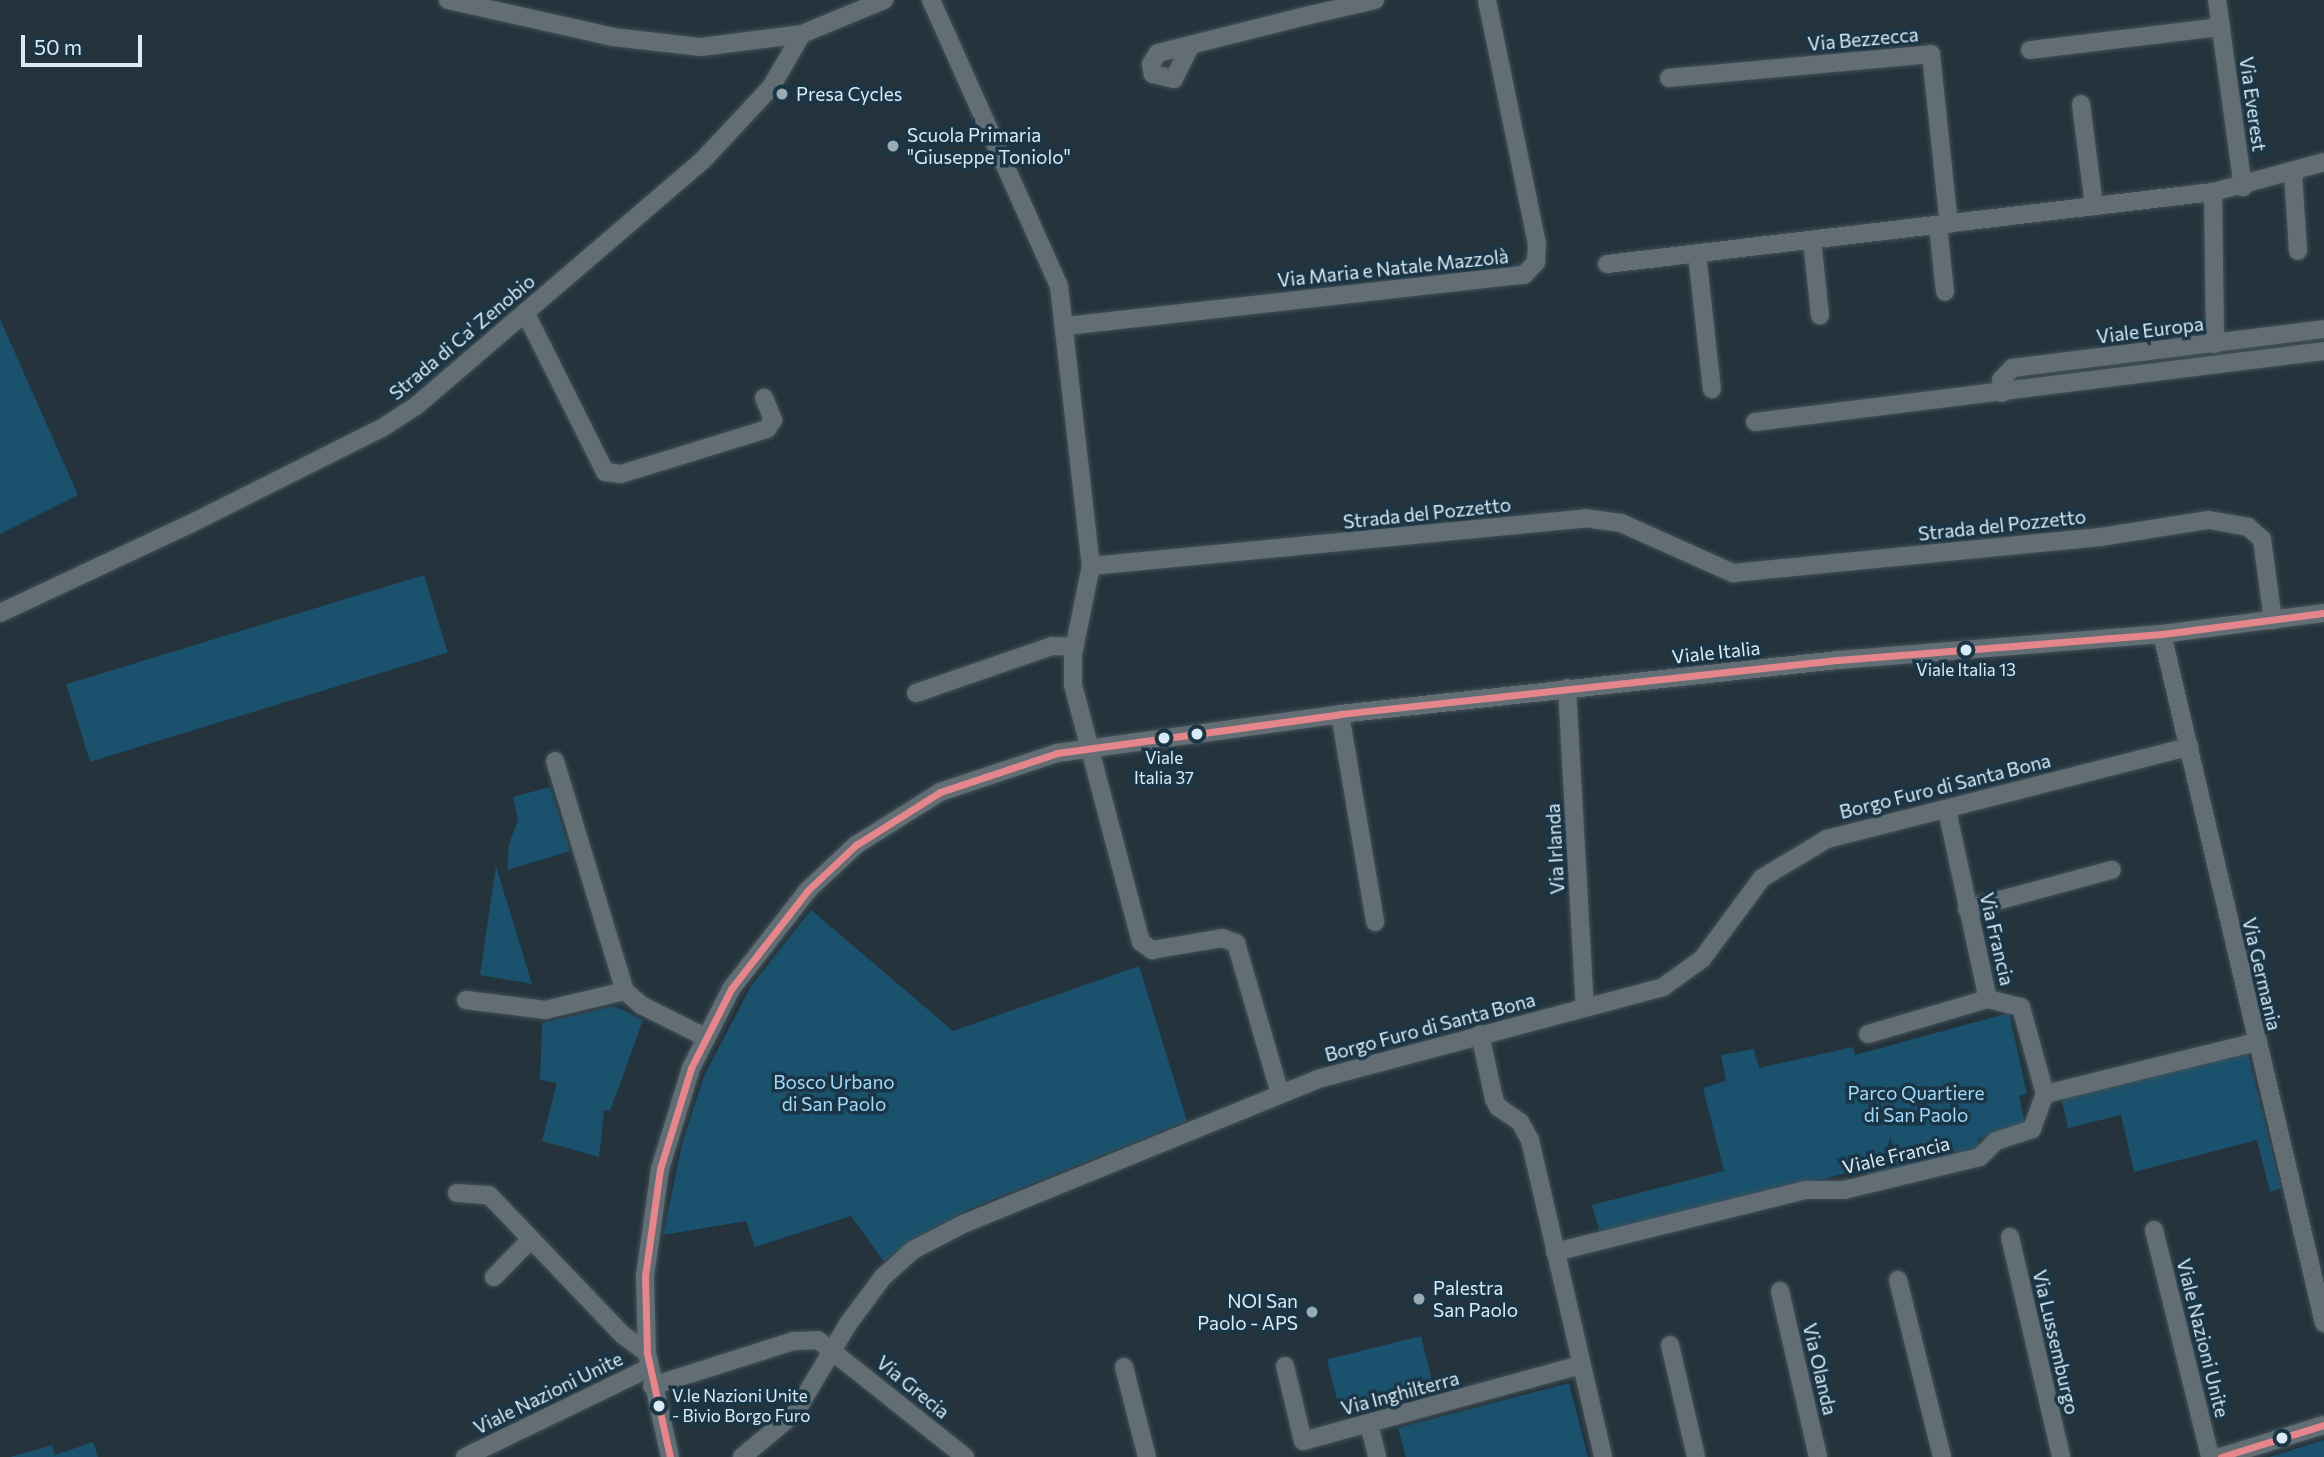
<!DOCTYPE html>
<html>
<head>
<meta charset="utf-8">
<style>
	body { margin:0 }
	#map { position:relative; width:2324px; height:1457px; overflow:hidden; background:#24333c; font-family:Commissioner,sans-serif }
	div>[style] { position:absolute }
	.green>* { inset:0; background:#1a516c; transform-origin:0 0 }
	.roads { filter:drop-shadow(0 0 2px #435158) drop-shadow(0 0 2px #435158) }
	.minor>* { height:18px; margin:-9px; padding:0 9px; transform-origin:9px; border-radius:9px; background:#626e74 }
	.bus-1>* { height:7px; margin:-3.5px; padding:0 3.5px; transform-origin:3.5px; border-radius:3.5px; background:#e4868c }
	.dots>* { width:19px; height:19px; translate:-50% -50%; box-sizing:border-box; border:4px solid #1a3646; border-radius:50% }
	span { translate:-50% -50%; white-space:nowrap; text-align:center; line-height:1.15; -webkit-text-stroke:7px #1a3646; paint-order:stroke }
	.bus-label { font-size:17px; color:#daebf5 }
	.left { translate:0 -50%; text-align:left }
	.street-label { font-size:19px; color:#daebf5 }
	.poi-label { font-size:19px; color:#daebf5 }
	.right { translate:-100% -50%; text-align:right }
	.park-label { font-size:19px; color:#a3d9fa }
	.scale { position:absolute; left:21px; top:35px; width:121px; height:32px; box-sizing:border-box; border:4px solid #daebf5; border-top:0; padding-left:9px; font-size:21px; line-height:24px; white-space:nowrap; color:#daebf5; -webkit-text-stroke:5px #1a3646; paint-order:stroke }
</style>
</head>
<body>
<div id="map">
	<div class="green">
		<div style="clip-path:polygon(0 319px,78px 495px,0 534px)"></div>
		<div style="left:424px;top:575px;width:81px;height:374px;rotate:73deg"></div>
		<div style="clip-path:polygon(550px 787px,570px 851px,507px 870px,509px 844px,518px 820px,513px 797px)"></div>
		<div style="clip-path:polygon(496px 866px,532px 984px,480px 975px)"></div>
		<div style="clip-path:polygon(811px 910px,953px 1031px,1139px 966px,1187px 1121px,967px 1210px,910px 1241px,884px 1262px,851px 1216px,755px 1247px,746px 1221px,663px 1235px,682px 1144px,704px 1076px,751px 986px)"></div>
		<div style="clip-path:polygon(614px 1006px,643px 1020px,610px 1111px,604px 1110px,599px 1157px,542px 1141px,557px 1083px,540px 1080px,542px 1023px)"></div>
		<div style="clip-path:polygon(2009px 1013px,2027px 1094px,2019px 1096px,2026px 1129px,1978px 1139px,1980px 1153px,1869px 1179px,1865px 1168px,1601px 1237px,1592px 1205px,1724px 1171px,1703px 1088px,1726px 1081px,1721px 1055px,1754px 1049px,1759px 1068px,1853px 1047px,1855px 1055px)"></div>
		<div style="clip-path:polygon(2247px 1050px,2281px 1188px,2270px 1192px,2257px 1140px,2134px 1172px,2121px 1115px,2068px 1128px,2061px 1097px)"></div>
		<div style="left:1421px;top:1336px;width:49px;height:97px;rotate:76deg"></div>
		<div style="clip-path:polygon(1569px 1383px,1588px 1457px,1406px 1457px,1398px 1428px)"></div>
		<div style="clip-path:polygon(2324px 1440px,2324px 1457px,2269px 1457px)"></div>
		<div style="clip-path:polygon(93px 1442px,98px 1457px,10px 1457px,52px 1445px,55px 1455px)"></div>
	</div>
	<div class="roads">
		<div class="minor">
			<div style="left:448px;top:0;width:169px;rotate:12.6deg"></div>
			<div style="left:613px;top:37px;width:89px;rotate:6.5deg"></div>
			<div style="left:701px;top:47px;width:102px;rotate:-7.3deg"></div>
			<div style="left:802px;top:34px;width:89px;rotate:-22.5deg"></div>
			<div style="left:931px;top:0;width:313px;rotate:65.9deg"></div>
			<div style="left:1059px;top:286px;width:282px;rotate:83.5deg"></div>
			<div style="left:1091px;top:566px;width:496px;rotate:-5.5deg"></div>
			<div style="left:1585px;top:518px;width:36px;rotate:8deg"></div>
			<div style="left:1621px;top:523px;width:123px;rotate:24.1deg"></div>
			<div style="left:1733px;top:573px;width:369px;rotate:-5.6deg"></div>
			<div style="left:2100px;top:537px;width:110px;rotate:-8.9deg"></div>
			<div style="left:2209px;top:520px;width:40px;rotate:10deg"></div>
			<div style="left:2248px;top:527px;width:18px;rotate:41deg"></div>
			<div style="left:2262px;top:539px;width:82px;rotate:82.3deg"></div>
			<div style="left:2217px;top:0;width:189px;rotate:82.1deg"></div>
			<div style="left:1191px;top:45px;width:38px;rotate:117deg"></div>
			<div style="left:1174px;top:79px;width:22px;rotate:-167deg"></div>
			<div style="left:1153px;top:74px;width:10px;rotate:-101deg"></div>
			<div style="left:1151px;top:64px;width:13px;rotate:-58deg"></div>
			<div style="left:1158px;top:53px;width:143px;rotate:-14.1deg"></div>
			<div style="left:1297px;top:18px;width:80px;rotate:-13deg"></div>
			<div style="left:2030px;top:50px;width:192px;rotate:-6.9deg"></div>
			<div style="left:1669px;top:78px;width:263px;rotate:-5.2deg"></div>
			<div style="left:1931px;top:54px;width:171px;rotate:84deg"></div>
			<div style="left:2081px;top:104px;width:103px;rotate:82.7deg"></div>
			<div style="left:2293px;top:172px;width:79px;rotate:86.4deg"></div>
			<div style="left:2213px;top:192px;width:152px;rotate:89.2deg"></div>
			<div style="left:1938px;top:226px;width:66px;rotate:83.9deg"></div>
			<div style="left:1812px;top:240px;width:76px;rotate:84deg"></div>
			<div style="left:1697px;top:254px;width:136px;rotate:83.7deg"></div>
			<div style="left:1607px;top:264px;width:610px;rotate:-6.78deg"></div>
			<div style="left:2213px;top:192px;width:115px;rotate:-15.1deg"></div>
			<div style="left:525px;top:312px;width:179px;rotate:63.4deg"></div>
			<div style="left:605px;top:472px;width:16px;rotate:7deg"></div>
			<div style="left:621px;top:474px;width:153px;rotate:-17.1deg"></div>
			<div style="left:767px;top:429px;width:11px;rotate:-56deg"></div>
			<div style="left:773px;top:420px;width:24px;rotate:-112deg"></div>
			<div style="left:1066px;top:326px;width:461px;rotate:-6.4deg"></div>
			<div style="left:1524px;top:275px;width:18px;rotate:-47deg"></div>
			<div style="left:1536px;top:262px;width:18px;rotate:-87deg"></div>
			<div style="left:1537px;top:244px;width:249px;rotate:-101.6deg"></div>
			<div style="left:2002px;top:393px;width:13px;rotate:-94deg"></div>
			<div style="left:2001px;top:380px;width:16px;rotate:-47deg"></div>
			<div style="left:2012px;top:368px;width:314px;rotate:-7.1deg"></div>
			<div style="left:1755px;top:422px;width:573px;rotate:-7.11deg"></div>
			<div style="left:1091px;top:566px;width:90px;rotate:101.6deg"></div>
			<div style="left:1073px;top:654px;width:31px;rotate:90deg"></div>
			<div style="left:1073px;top:685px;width:266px;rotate:75.2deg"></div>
			<div style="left:1141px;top:942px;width:14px;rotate:36deg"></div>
			<div style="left:1152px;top:950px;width:71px;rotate:-9.7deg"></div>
			<div style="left:1222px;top:938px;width:15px;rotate:20deg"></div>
			<div style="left:1236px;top:943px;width:156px;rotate:73.7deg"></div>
			<div style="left:0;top:613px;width:205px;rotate:-25.1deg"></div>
			<div style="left:186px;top:526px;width:219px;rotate:-26.6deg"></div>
			<div style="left:382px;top:428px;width:40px;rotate:-32.9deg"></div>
			<div style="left:416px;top:406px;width:378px;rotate:-40.6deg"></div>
			<div style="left:703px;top:160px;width:100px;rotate:-47deg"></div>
			<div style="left:771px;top:87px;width:61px;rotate:-59.7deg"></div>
			<div style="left:2162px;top:634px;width:708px;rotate:76.77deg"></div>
			<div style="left:1567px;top:688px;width:320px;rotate:86.8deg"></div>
			<div style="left:916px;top:693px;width:144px;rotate:-19.1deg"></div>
			<div style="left:1052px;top:646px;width:23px;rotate:2deg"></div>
			<div style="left:1340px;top:714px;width:211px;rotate:80.4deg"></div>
			<div style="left:555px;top:761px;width:240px;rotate:73.1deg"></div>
			<div style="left:625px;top:991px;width:21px;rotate:41deg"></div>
			<div style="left:641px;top:1005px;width:72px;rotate:26.6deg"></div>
			<div style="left:1947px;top:810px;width:193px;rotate:77.8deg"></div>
			<div style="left:1988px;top:999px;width:34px;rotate:14deg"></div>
			<div style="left:2021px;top:1007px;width:90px;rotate:74.6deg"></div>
			<div style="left:1967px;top:909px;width:150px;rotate:-15.1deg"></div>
			<div style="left:466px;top:1000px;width:80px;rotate:7.2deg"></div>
			<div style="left:545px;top:1010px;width:82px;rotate:-13.4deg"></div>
			<div style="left:1480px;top:1034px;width:66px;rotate:77.8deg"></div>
			<div style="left:1494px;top:1099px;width:9px;rotate:63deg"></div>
			<div style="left:1498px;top:1107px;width:27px;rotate:34deg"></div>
			<div style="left:1520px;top:1122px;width:21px;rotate:61deg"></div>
			<div style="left:1530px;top:1140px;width:325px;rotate:77deg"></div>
			<div style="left:1868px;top:1034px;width:125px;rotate:-16.3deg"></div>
			<div style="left:457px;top:1193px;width:32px;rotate:4deg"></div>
			<div style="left:489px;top:1195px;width:194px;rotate:46.3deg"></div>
			<div style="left:623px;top:1335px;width:30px;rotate:37deg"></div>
			<div style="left:2154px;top:1230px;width:234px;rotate:76.1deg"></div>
			<div style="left:2010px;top:1237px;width:226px;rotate:76.9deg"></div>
			<div style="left:1555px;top:1252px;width:258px;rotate:-13.9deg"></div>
			<div style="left:1805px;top:1190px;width:39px"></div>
			<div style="left:1844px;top:1190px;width:140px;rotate:-13.6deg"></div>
			<div style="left:1980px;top:1157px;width:23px;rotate:-45deg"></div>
			<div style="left:1996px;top:1141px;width:38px;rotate:-18deg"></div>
			<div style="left:2032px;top:1129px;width:37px;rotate:-70deg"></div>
			<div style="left:2045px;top:1094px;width:217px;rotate:-13.8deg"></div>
			<div style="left:494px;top:1277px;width:50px;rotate:-45.8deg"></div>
			<div style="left:1898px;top:1280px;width:182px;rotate:76deg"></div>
			<div style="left:1780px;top:1291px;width:170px;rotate:77.1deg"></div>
			<div style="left:1670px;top:1345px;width:115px;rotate:76.9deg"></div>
			<div style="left:1285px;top:1366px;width:77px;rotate:76.5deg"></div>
			<div style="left:1303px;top:1441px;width:288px;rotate:-15.3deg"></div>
			<div style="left:1124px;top:1367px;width:93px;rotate:75.7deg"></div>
			<div style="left:652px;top:1386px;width:149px;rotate:-17.6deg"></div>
			<div style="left:794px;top:1341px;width:24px;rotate:-2deg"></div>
			<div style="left:818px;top:1340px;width:188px;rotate:38.5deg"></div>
			<div style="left:1369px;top:1424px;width:34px;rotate:76deg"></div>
			<div style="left:465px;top:1457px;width:204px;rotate:-25.8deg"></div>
			<div style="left:670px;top:1457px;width:107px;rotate:-102.5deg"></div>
			<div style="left:647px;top:1353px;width:77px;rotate:-91.5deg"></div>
			<div style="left:645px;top:1276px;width:108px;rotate:-82deg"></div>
			<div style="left:660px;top:1169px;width:106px;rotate:-72.9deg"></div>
			<div style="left:691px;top:1068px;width:89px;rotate:-63.1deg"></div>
			<div style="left:731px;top:989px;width:125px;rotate:-52.1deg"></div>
			<div style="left:808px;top:890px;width:66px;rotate:-43.2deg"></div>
			<div style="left:856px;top:845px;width:99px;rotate:-32.2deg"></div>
			<div style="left:940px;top:792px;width:123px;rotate:-18.4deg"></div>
			<div style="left:1057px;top:753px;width:286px;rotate:-7.8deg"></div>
			<div style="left:1340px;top:714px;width:501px;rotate:-6.19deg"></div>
			<div style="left:1838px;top:660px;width:325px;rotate:-4.6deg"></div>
			<div style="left:2162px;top:634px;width:163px;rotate:-7.4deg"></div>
			<div style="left:742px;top:1457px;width:69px;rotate:-39.7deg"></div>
			<div style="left:795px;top:1413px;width:104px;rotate:-59.2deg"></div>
			<div style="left:848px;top:1324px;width:59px;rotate:-53.3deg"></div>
			<div style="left:883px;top:1277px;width:40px;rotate:-42deg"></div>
			<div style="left:913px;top:1250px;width:56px;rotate:-27.5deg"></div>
			<div style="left:963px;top:1224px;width:383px;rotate:-22.2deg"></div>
			<div style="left:1318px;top:1079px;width:357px;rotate:-14.9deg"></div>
			<div style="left:1663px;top:987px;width:48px;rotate:-35.7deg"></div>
			<div style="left:1702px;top:959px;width:101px;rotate:-53.5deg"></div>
			<div style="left:1762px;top:878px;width:76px;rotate:-31deg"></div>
			<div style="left:1827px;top:839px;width:374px;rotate:-14.3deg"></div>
			<div style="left:2221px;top:1457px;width:108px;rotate:-17.3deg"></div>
		</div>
	</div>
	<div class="bus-1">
		<div style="left:670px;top:1457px;width:107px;rotate:-102.5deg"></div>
		<div style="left:647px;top:1353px;width:77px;rotate:-91.5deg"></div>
		<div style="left:645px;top:1276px;width:108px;rotate:-82deg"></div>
		<div style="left:660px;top:1169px;width:106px;rotate:-72.9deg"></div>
		<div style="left:691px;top:1068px;width:89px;rotate:-63.1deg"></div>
		<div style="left:731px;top:989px;width:125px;rotate:-52.1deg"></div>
		<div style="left:808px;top:890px;width:66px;rotate:-43.2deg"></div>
		<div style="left:856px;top:845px;width:99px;rotate:-32.2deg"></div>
		<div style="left:940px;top:792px;width:123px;rotate:-18.4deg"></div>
		<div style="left:1057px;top:753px;width:286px;rotate:-7.8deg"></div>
		<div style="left:1340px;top:714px;width:501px;rotate:-6.19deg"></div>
		<div style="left:1838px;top:660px;width:325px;rotate:-4.6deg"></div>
		<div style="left:2162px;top:634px;width:163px;rotate:-7.4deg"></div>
		<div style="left:2221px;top:1457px;width:108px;rotate:-17.3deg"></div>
	</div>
	<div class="dots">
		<div style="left:782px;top:94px;background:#9aabb4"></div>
		<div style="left:893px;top:146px;background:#9aabb4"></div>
		<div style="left:1966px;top:650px;background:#daebf5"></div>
		<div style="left:1197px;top:734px;background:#daebf5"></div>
		<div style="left:1164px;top:738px;background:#daebf5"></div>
		<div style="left:1419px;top:1299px;background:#9aabb4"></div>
		<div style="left:1312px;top:1312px;background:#9aabb4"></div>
		<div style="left:659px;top:1406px;background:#daebf5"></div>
		<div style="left:2282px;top:1438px;background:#daebf5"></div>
	</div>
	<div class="bus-label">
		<span style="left:1966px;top:670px">Viale Italia 13</span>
		<span style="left:1164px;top:768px">Viale<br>Italia 37</span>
		<span class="left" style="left:672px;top:1406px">V.le Nazioni Unite<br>- Bivio Borgo Furo</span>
	</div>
	<div class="street-label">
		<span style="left:1863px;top:39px;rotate:-5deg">Via Bezzecca</span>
		<span style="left:2253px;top:104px;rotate:82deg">Via Everest</span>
		<span style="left:1393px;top:268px;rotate:-6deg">Via Maria e Natale Mazzolà</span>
		<span style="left:2150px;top:330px;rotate:-7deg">Viale Europa</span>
		<span style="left:462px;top:337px;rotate:-40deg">Strada di Ca' Zenobio</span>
		<span style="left:1427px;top:513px;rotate:-6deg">Strada del Pozzetto</span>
		<span style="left:2002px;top:525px;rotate:-6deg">Strada del Pozzetto</span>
		<span style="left:1716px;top:652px;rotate:-6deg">Viale Italia</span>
		<span style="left:1945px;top:786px;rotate:-14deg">Borgo Furo di Santa Bona</span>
		<span style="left:1555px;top:849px;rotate:-93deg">Via Irlanda</span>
		<span style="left:1997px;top:939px;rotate:77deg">Via Francia</span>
		<span style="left:2262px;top:974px;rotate:77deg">Via Germania</span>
		<span style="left:1430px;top:1027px;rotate:-15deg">Borgo Furo di Santa Bona</span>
		<span style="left:1896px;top:1155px;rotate:-13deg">Viale Francia</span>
		<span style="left:2203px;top:1338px;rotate:76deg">Viale Nazioni Unite</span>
		<span style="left:2056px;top:1342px;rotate:77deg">Via Lussemburgo</span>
		<span style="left:1820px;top:1369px;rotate:77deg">Via Olanda</span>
		<span style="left:913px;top:1387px;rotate:39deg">Via Grecia</span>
		<span style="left:548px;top:1393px;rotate:-26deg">Viale Nazioni Unite</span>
		<span style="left:1400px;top:1393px;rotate:-15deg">Via Inghilterra</span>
	</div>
	<div class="poi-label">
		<span class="left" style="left:796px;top:94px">Presa Cycles</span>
		<span class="left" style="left:907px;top:146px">Scuola Primaria<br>"Giuseppe Toniolo"</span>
		<span class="left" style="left:1433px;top:1299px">Palestra<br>San Paolo</span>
		<span class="right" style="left:1298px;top:1312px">NOI San<br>Paolo - APS</span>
	</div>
	<div class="park-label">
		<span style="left:834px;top:1093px">Bosco Urbano<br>di San Paolo</span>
		<span style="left:1916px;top:1104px">Parco Quartiere<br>di San Paolo</span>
	</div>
	<div class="scale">50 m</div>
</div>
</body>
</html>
